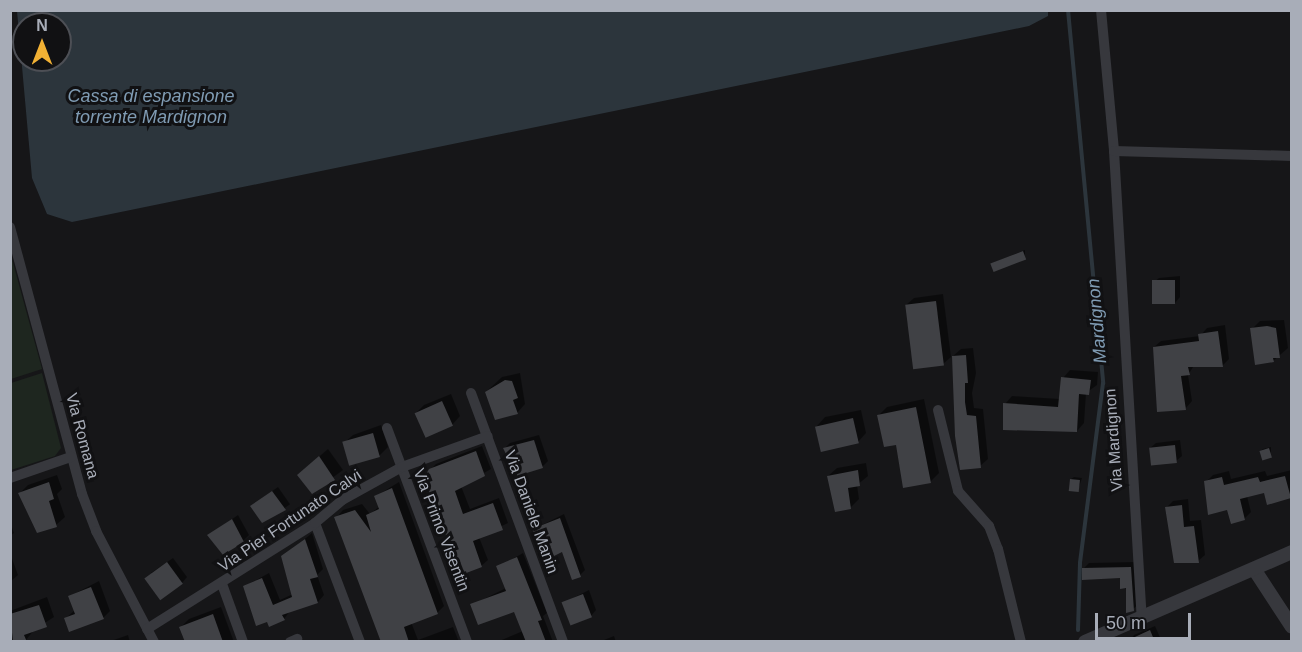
<!DOCTYPE html>
<html>
<head>
<meta charset="utf-8">
<style>
	body { margin:0 }
	#map { position:relative; width:1302px; height:652px; overflow:hidden; background:#161618; font-family:Helvetica,sans-serif }
	div>[style] { position:absolute }
	.green>* { inset:0; background:#1e261f }
	.water>* { inset:0; background:#2c353c }
	.shadow>* { inset:0; background:#0007; transform-origin:0 0 }
	.stream>* { height:4px; margin:-2px; padding:0 2px; transform-origin:2px; border-radius:2px; background:#2c353c }
	.building>* { inset:0; background:#404145; transform-origin:0 0 }
	.minor>* { height:10px; margin:-5px; padding:0 5px; transform-origin:5px; border-radius:5px; background:#37383d }
	.tertiary>* { height:14px; margin:-7px; padding:0 7px; transform-origin:7px; border-radius:7px; background:#37383d }
	span { translate:-50% -50%; white-space:nowrap; text-align:center; line-height:1.15; -webkit-text-stroke:6px #111113; paint-order:stroke }
	.street-label { font-size:16px; color:#a8adb8 }
	.water-label { font-size:18px; color:#7f9bb3; font-style:italic }
	.frame { position:absolute; inset:0; border:12px solid #a8adb8; pointer-events:none }
	.north { position:absolute; left:12px; top:12px; width:60px; height:60px; box-sizing:border-box; background:#111113; border:2px solid #4d4f55; border-radius:50%; rotate:0deg; font-size:16px; font-weight:700; line-height:24px; text-align:center; color:#a8adb8 }
	.north::after { content:''; display:block; margin:auto; width:21px; height:27px; background:#f2b134; clip-path:polygon(50% 0,100% 100%,50% 72%,0 100%) }
	.scale { position:absolute; left:1095px; top:613px; width:96px; height:27px; box-sizing:border-box; border:3px solid #a8adb8; border-top:0; padding-left:8px; font-size:18px; line-height:21px; white-space:nowrap; color:#a8adb8; -webkit-text-stroke:4px #111113; paint-order:stroke }
</style>
</head>
<body>
<div id="map">
	<div class="green">
		<div style="clip-path:polygon(10px 252px,42px 369px,11px 379px,10px 379px)"></div>
		<div style="clip-path:polygon(42px 373px,61px 448px,55px 456px,11px 470px,11px 383px)"></div>
	</div>
	<div class="water">
		<div style="clip-path:polygon(evenodd,1048px 11px,1048px 16px,1029px 26px,72px 222px,47px 214px,32px 178px,17px 11px,1048px 11px,24px 24px,60px 24px,60px 60px,24px 60px,24px 24px)"></div>
	</div>
	<div class="shadow">
		<div style="clip-path:polygon(1025px 250px,1025px 258px,992px 264px,995px 262px)"></div>
		<div style="clip-path:polygon(1180px 276px,1180px 297px,1175px 303px,1153px 283px,1159px 278px)"></div>
		<div style="clip-path:polygon(943px 294px,951px 357px,943px 364px,906px 305px,914px 298px)"></div>
		<div style="clip-path:polygon(1284px 320px,1288px 348px,1273px 361px,1252px 329px,1260px 321px)"></div>
		<div style="clip-path:polygon(1225px 325px,1229px 359px,1222px 366px,1195px 364px,1188px 375px,1192px 401px,1186px 408px,1154px 347px,1161px 341px,1200px 336px,1207px 328px)"></div>
		<div style="clip-path:polygon(973px 348px,976px 373px,972px 393px,974px 408px,983px 409px,988px 459px,980px 466px,962px 468px,953px 356px,961px 349px)"></div>
		<div style="clip-path:polygon(1070px 370px,1098px 372px,1097px 385px,1086px 393px,1084px 423px,1077px 431px,1005px 404px,1012px 396px,1060px 399px,1063px 378px)"></div>
		<div style="clip-path:polygon(520px 373px,525px 404px,517px 413px,486px 392px,502px 377px)"></div>
		<div style="clip-path:polygon(451px 394px,460px 416px,452px 425px,416px 413px,424px 405px)"></div>
		<div style="clip-path:polygon(924px 399px,939px 473px,930px 482px,879px 415px,887px 407px)"></div>
		<div style="clip-path:polygon(861px 410px,866px 433px,858px 442px,817px 426px,825px 417px)"></div>
		<div style="clip-path:polygon(381px 425px,388px 447px,380px 455px,351px 464px,344px 443px,353px 435px)"></div>
		<div style="clip-path:polygon(539px 435px,548px 461px,542px 467px,510px 463px,505px 448px,510px 443px)"></div>
		<div style="clip-path:polygon(1180px 440px,1182px 456px,1176px 461px,1150px 448px,1156px 443px)"></div>
		<div style="clip-path:polygon(482px 446px,491px 469px,461px 486px,470px 509px,499px 498px,508px 523px,479px 537px,488px 560px,481px 566px,430px 470px,436px 464px)"></div>
		<div style="clip-path:polygon(1271px 447px,1271px 457px,1261px 451px,1263px 449px)"></div>
		<div style="clip-path:polygon(328px 449px,343px 470px,313px 492px,307px 467px)"></div>
		<div style="clip-path:polygon(866px 463px,868px 476px,857px 485px,859px 499px,851px 507px,828px 476px,837px 468px)"></div>
		<div style="clip-path:polygon(1292px 470px,1292px 495px,1268px 503px,1265px 491px,1247px 496px,1251px 512px,1244px 519px,1228px 508px,1206px 482px,1213px 475px,1229px 471px,1231px 479px,1265px 471px,1267px 476px)"></div>
		<div style="clip-path:polygon(57px 475px,62px 489px,57px 494px,65px 517px,56px 525px,20px 493px,28px 485px)"></div>
		<div style="clip-path:polygon(1074px 477px,1082px 478px,1078px 490px,1071px 479px)"></div>
		<div style="clip-path:polygon(399px 482px,444px 606px,437px 613px,411px 622px,418px 640px,453px 627px,459px 642px,384px 642px,336px 518px,343px 510px,362px 504px,370px 514px,380px 506px,376px 496px)"></div>
		<div style="left:278px;top:487px;width:21px;height:25px;rotate:55deg"></div>
		<div style="clip-path:polygon(1188px 499px,1190px 521px,1201px 520px,1205px 555px,1198px 561px,1167px 507px,1173px 501px)"></div>
		<div style="clip-path:polygon(564px 514px,585px 570px,580px 575px,563px 550px,534px 529px)"></div>
		<div style="clip-path:polygon(238px 515px,249px 535px,243px 541px,209px 535px)"></div>
		<div style="clip-path:polygon(10px 522px,14px 533px,10px 536px)"></div>
		<div style="clip-path:polygon(312px 533px,323px 569px,317px 575px,324px 595px,318px 602px,290px 611px,284px 619px,245px 586px,269px 573px,280px 600px,293px 594px,283px 557px)"></div>
		<div style="clip-path:polygon(10px 553px,18px 575px,10px 582px)"></div>
		<div style="clip-path:polygon(523px 553px,547px 613px,543px 616px,553px 642px,497px 642px,523px 631px,515px 610px,472px 605px,506px 588px,498px 567px)"></div>
		<div style="clip-path:polygon(173px 558px,187px 577px,182px 583px,151px 573px)"></div>
		<div style="clip-path:polygon(1136px 562px,1139px 604px,1133px 609px,1121px 576px,1083px 569px,1089px 563px)"></div>
		<div style="clip-path:polygon(99px 581px,110px 611px,103px 618px,66px 618px,75px 610px,70px 596px)"></div>
		<div style="clip-path:polygon(589px 590px,596px 610px,591px 616px,563px 603px)"></div>
		<div style="clip-path:polygon(47px 597px,54px 617px,34px 630px,26px 640px,10px 642px,10px 611px)"></div>
		<div style="clip-path:polygon(221px 607px,234px 642px,186px 642px,181px 627px,189px 619px)"></div>
		<div style="clip-path:polygon(1155px 626px,1162px 642px,1129px 642px,1134px 635px)"></div>
		<div style="clip-path:polygon(128px 635px,130px 642px,108px 642px)"></div>
		<div style="clip-path:polygon(614px 636px,616px 642px,599px 642px)"></div>
	</div>
	<div class="stream">
		<div style="left:1068px;top:10px;width:375px;rotate:84.6deg"></div>
		<div style="left:1103px;top:383px;width:181px;rotate:97.3deg"></div>
		<div style="left:1080px;top:563px;width:67px;rotate:91.7deg"></div>
	</div>
	<div class="building">
		<div style="left:1023px;top:251px;width:9px;height:35px;rotate:69deg"></div>
		<div style="left:1175px;top:280px;width:24px;height:23px;rotate:90deg"></div>
		<div style="left:936px;top:301px;width:65px;height:31px;rotate:83deg"></div>
		<div style="clip-path:polygon(1267px 326px,1276px 328px,1280px 358px,1273px 358px,1274px 362px,1255px 365px,1250px 328px)"></div>
		<div style="clip-path:polygon(1218px 331px,1223px 367px,1188px 367px,1190px 375px,1181px 376px,1186px 410px,1157px 412px,1153px 347px,1199px 341px,1198px 334px)"></div>
		<div style="clip-path:polygon(966px 355px,968px 383px,965px 383px,965px 402px,967px 415px,976px 416px,981px 468px,960px 470px,955px 436px,952px 356px)"></div>
		<div style="clip-path:polygon(1061px 377px,1091px 380px,1089px 395px,1079px 394px,1077px 432px,1003px 430px,1003px 403px,1058px 407px)"></div>
		<div style="clip-path:polygon(505px 380px,512px 381px,518px 398px,513px 400px,518px 414px,495px 420px,485px 392px)"></div>
		<div style="left:442px;top:401px;width:27px;height:30px;rotate:66deg"></div>
		<div style="clip-path:polygon(916px 407px,931px 483px,903px 488px,896px 445px,884px 447px,877px 415px)"></div>
		<div style="left:853px;top:418px;width:26px;height:39px;rotate:77deg"></div>
		<div style="left:373px;top:433px;width:25px;height:32px;rotate:74deg"></div>
		<div style="clip-path:polygon(534px 440px,543px 468px,517px 476px,503px 448px)"></div>
		<div style="left:1175px;top:445px;width:18px;height:26px;rotate:84deg"></div>
		<div style="left:1269px;top:448px;width:10px;height:10px;rotate:73deg"></div>
		<div style="clip-path:polygon(476px 451px,485px 476px,455px 491px,463px 514px,493px 503px,503px 530px,473px 541px,482px 567px,461px 575px,424px 478px,429px 469px)"></div>
		<div style="clip-path:polygon(319px 456px,335px 480px,312px 494px,297px 475px)"></div>
		<div style="clip-path:polygon(858px 470px,860px 486px,848px 488px,851px 509px,835px 512px,827px 476px)"></div>
		<div style="clip-path:polygon(1285px 476px,1291px 498px,1267px 505px,1264px 493px,1240px 499px,1245px 520px,1231px 524px,1227px 510px,1208px 515px,1204px 481px,1222px 477px,1224px 485px,1258px 477px,1260px 482px)"></div>
		<div style="left:1070px;top:479px;width:10px;height:12px;rotate:6deg"></div>
		<div style="clip-path:polygon(49px 482px,54px 499px,49px 501px,57px 527px,37px 533px,18px 493px)"></div>
		<div style="clip-path:polygon(392px 488px,438px 614px,404px 627px,409px 642px,381px 642px,334px 517px,355px 510px,371px 532px,366px 515px,379px 509px,374px 496px)"></div>
		<div style="clip-path:polygon(272px 491px,286px 510px,262px 523px,250px 506px)"></div>
		<div style="clip-path:polygon(1182px 505px,1184px 527px,1194px 526px,1199px 563px,1174px 563px,1165px 507px)"></div>
		<div style="clip-path:polygon(560px 518px,581px 577px,572px 580px,562px 552px,548px 559px,532px 529px)"></div>
		<div style="clip-path:polygon(232px 519px,244px 542px,223px 555px,207px 535px)"></div>
		<div style="clip-path:polygon(305px 539px,318px 577px,310px 579px,318px 603px,282px 615px,285px 620px,269px 627px,267px 622px,256px 626px,243px 586px,262px 578px,273px 605px,292px 597px,281px 556px)"></div>
		<div style="clip-path:polygon(517px 557px,542px 620px,538px 621px,546px 642px,526px 642px,514px 612px,478px 625px,470px 604px,506px 591px,496px 566px)"></div>
		<div style="left:167px;top:562px;width:27px;height:28px;rotate:54deg"></div>
		<div style="clip-path:polygon(1131px 567px,1134px 611px,1126px 613px,1126px 588px,1120px 589px,1120px 578px,1082px 580px,1082px 568px)"></div>
		<div style="clip-path:polygon(91px 587px,104px 619px,69px 632px,64px 618px,75px 614px,68px 596px)"></div>
		<div style="left:583px;top:594px;width:25px;height:23px;rotate:69deg"></div>
		<div style="clip-path:polygon(39px 605px,47px 627px,24px 635px,27px 642px,13px 642px,10px 614px)"></div>
		<div style="clip-path:polygon(213px 614px,223px 642px,185px 642px,179px 627px)"></div>
		<div style="clip-path:polygon(1150px 630px,1155px 642px,1124px 642px)"></div>
	</div>
	<div class="minor">
		<div style="left:1101px;top:10px;width:142px;rotate:84.7deg"></div>
		<div style="left:1114px;top:151px;width:469px;rotate:86.6deg"></div>
		<div style="left:1114px;top:151px;width:178px;rotate:1.6deg"></div>
		<div style="left:10px;top:227px;width:277px;rotate:74.9deg"></div>
		<div style="left:82px;top:494px;width:40px;rotate:69deg"></div>
		<div style="left:96px;top:531px;width:125px;rotate:62.4deg"></div>
		<div style="left:471px;top:393px;width:265px;rotate:69.7deg"></div>
		<div style="left:938px;top:410px;width:83px;rotate:76.1deg"></div>
		<div style="left:958px;top:491px;width:47px;rotate:48.5deg"></div>
		<div style="left:989px;top:526px;width:25px;rotate:69deg"></div>
		<div style="left:998px;top:549px;width:96px;rotate:76.1deg"></div>
		<div style="left:387px;top:428px;width:228px;rotate:69.5deg"></div>
		<div style="left:10px;top:478px;width:65px;rotate:-19deg"></div>
		<div style="left:315px;top:523px;width:127px;rotate:69.3deg"></div>
		<div style="left:222px;top:584px;width:62px;rotate:70.1deg"></div>
		<div style="left:147px;top:629px;width:199px;rotate:-32.2deg"></div>
		<div style="left:315px;top:523px;width:35px;rotate:-40deg"></div>
		<div style="left:342px;top:500px;width:68px;rotate:-28.8deg"></div>
		<div style="left:402px;top:467px;width:91px;rotate:-19.8deg"></div>
		<div style="left:290px;top:642px;width:8px;rotate:-23deg"></div>
	</div>
	<div class="tertiary">
		<div style="left:1254px;top:569px;width:69px;rotate:56.8deg"></div>
		<div style="left:1085px;top:642px;width:226px;rotate:-23.5deg"></div>
	</div>
	<div class="street-label">
		<span style="left:82px;top:436px;rotate:75deg">Via Romana</span>
		<span style="left:1114px;top:440px;rotate:-94deg">Via Mardignon</span>
		<span style="left:531px;top:512px;rotate:70deg">Via Daniele Manin</span>
		<span style="left:290px;top:521px;rotate:-34deg">Via Pier Fortunato Calvi</span>
		<span style="left:441px;top:530px;rotate:69deg">Via Primo Visentin</span>
	</div>
	<div class="water-label">
		<span style="left:151px;top:107px">Cassa di espansione<br>torrente Mardignon</span>
		<span style="left:1097px;top:321px;rotate:-95deg">Mardignon</span>
	</div>
	<div class="frame"></div>
	<div class="north">N</div>
	<div class="scale">50 m</div>
</div>
</body>
</html>
